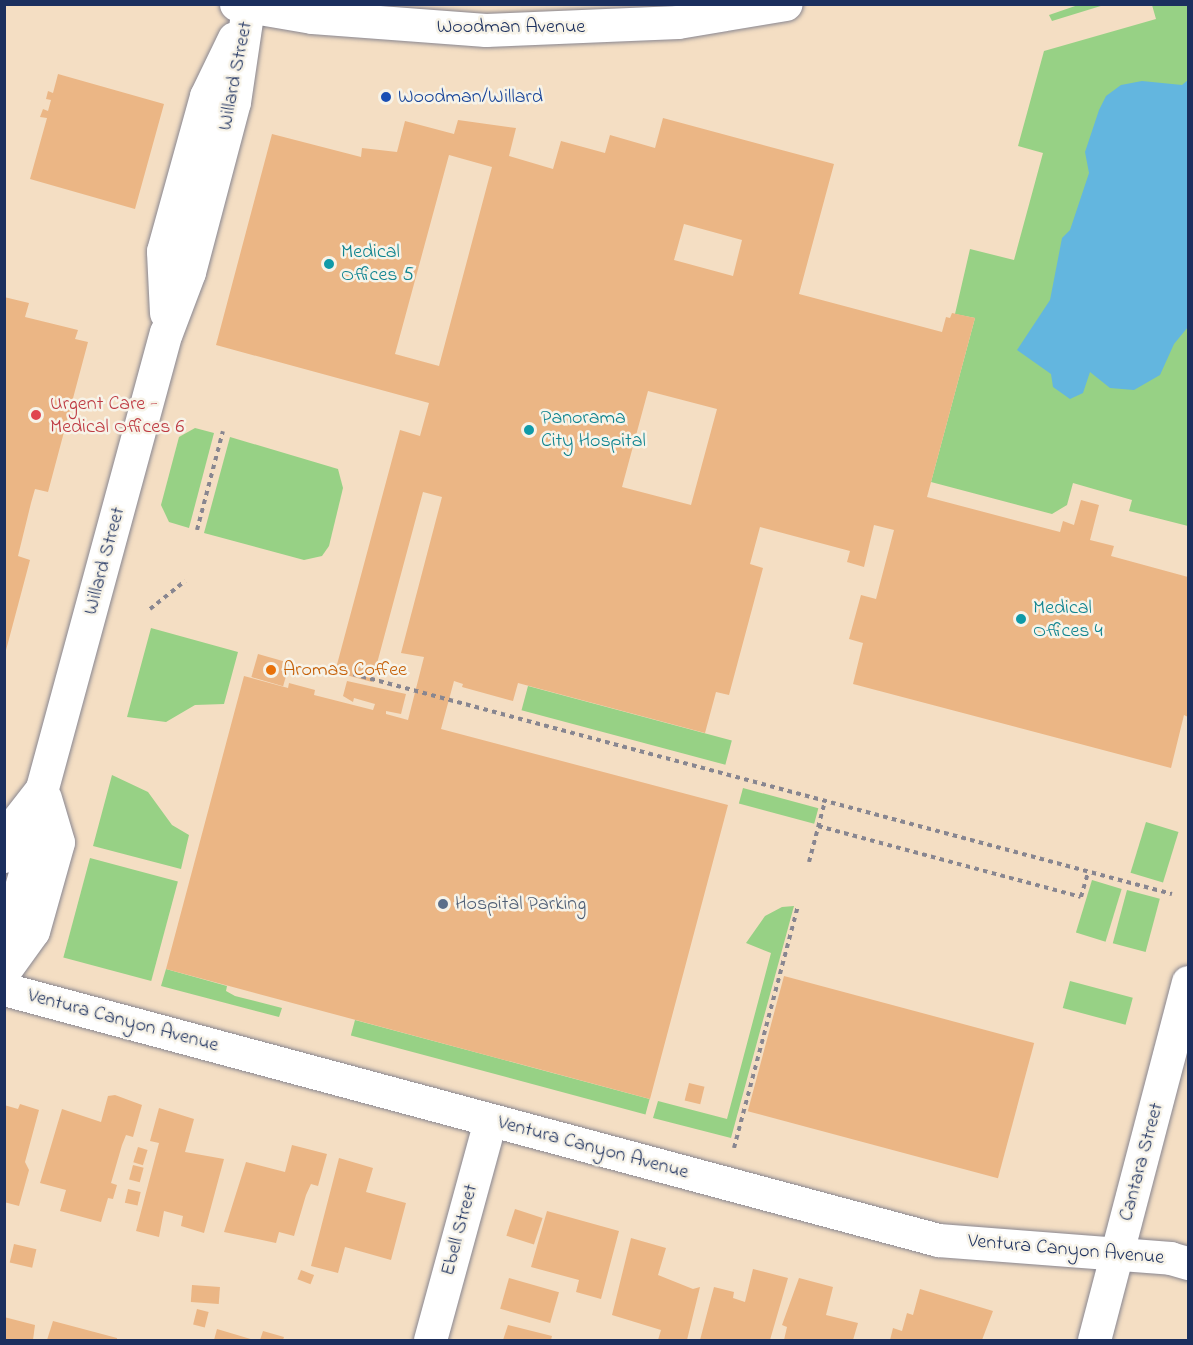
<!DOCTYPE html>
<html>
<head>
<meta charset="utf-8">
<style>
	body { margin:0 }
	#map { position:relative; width:1193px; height:1345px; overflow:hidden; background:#f4dec3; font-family:"Indie Flower",sans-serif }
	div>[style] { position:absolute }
	.green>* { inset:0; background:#97d185; transform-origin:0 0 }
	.water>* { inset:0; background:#63b6df }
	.building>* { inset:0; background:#ebb685; transform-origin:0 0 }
	.path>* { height:4px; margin-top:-2px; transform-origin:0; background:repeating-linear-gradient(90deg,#888690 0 4.5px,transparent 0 9px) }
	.roads { filter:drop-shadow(0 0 2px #888690) drop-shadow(0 0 2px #888690) }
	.minor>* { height:33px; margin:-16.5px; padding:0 16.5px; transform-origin:16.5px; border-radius:16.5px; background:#fff }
	.major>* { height:33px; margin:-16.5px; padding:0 16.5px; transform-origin:16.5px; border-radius:16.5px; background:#fff }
	.dots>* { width:16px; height:16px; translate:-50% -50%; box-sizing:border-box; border:3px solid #f7f3e8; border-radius:50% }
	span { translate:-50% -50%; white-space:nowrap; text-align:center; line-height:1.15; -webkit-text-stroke:5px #f7f3e8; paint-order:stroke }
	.street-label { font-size:20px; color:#1b2f5e }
	.transit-label { font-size:20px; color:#164399 }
	.left { translate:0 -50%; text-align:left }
	.culture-label { font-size:20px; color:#0d838f }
	.health-label { font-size:20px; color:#be3a42 }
	.food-label { font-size:20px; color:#c56008 }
	.service-label { font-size:20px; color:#4e5e75 }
	.frame { position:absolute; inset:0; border:6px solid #1b2f5e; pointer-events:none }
</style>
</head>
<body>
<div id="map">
	<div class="green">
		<div style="clip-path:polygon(1081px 4px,1104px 5px,1052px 21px,1049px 15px)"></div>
		<div style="clip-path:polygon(1152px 5px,1188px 5px,1188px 526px,1129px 511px,1132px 500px,1073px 483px,1067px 505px,1052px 514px,931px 482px,975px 318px,955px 314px,970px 249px,1014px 260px,1043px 153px,1018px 146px,1044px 51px,1156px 19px)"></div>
		<div style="clip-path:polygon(195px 428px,214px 433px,189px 528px,169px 522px,161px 505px,179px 437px)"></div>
		<div style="clip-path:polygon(230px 437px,338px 469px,343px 488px,329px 546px,322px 556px,304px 560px,204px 533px)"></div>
		<div style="clip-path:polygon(151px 628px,238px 652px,224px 704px,195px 705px,166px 722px,127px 717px)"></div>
		<div style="left:528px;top:686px;width:211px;height:25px;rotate:15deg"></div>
		<div style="clip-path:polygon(112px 775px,148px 792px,172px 825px,189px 835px,181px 869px,93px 846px)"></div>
		<div style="left:743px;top:788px;width:78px;height:16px;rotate:15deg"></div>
		<div style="left:1146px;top:822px;width:34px;height:53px;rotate:17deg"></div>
		<div style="left:90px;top:858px;width:91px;height:103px;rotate:15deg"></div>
		<div style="left:1092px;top:880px;width:31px;height:55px;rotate:17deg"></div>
		<div style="left:1127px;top:890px;width:34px;height:55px;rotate:15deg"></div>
		<div style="clip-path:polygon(794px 906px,731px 1138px,653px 1118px,658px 1101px,727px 1119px,771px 953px,746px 943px,765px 916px,782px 907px)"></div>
		<div style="clip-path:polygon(166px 969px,227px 986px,226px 991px,235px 996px,282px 1008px,279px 1017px,161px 986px)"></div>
		<div style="left:1070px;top:981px;width:65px;height:28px;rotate:15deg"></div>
		<div style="left:355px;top:1020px;width:305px;height:16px;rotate:15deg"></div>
	</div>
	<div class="water">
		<div style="clip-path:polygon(1188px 80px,1188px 327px,1174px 344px,1160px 375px,1134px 390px,1110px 388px,1090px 372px,1083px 393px,1070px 399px,1053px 387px,1051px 374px,1017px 350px,1050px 300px,1062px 238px,1070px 230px,1089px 173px,1085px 152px,1099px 110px,1106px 96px,1121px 85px,1142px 81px,1182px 85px)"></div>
	</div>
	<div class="building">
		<div style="clip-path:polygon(58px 74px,164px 104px,135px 209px,30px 179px,47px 118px,40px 117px,43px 109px,48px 111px,51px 100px,46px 99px,48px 91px,53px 93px)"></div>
		<div style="clip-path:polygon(evenodd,663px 118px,834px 164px,799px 294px,942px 332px,946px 317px,950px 318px,952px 313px,975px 318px,927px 497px,1060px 532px,1063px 521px,1074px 525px,1081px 500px,1099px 505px,1090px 540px,1114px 546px,1111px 556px,1188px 577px,1188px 717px,1184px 715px,1171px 768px,853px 684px,863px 643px,849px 639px,861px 595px,876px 599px,894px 530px,874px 525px,864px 567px,847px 562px,850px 551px,760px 527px,750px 564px,763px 568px,729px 695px,716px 692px,705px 733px,518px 683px,513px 701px,462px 687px,463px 684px,454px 681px,441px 729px,728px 805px,650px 1099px,166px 969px,244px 676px,288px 688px,289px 683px,315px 690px,314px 695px,373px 710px,375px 704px,354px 698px,353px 702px,343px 696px,347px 681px,406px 694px,401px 714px,386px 711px,386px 714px,408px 720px,424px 657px,401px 653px,442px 497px,423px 492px,372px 682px,335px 672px,400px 430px,420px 436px,429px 403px,216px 345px,272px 134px,361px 157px,362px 148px,397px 152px,405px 121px,454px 134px,458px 120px,516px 128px,509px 156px,553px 169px,561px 141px,605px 153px,610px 135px,655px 148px,663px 118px,449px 155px,492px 167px,439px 366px,395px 354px,449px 155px,663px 118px,684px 224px,742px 240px,733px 276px,674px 260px,684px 224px,663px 118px,648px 391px,717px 409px,691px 505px,622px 487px,648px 391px)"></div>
		<div style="clip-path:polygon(4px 297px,29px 303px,25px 317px,78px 330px,75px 339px,88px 342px,48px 492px,35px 489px,31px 503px,18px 556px,30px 560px,5px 654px)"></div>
		<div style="left:258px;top:654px;width:33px;height:24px;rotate:16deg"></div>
		<div style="left:784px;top:976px;width:259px;height:140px;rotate:15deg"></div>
		<div style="left:689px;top:1083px;width:16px;height:18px;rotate:14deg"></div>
		<div style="clip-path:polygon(115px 1095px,142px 1105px,133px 1137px,126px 1135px,122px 1145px,111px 1183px,117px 1185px,113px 1199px,108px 1198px,101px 1222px,60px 1211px,66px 1190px,40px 1183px,62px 1109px,101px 1122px,108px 1096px)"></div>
		<div style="clip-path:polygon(20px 1104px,39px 1110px,25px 1162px,29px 1170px,19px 1206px,4px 1202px,4px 1105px,18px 1109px)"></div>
		<div style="clip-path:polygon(159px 1108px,194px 1119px,185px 1152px,224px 1159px,204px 1233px,181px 1226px,183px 1216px,164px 1211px,159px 1237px,136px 1231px,159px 1143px,150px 1141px)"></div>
		<div style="clip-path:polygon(292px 1145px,327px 1154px,318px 1186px,311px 1184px,306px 1195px,294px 1236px,279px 1232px,276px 1243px,224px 1232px,246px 1162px,285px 1172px)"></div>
		<div style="left:138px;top:1147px;width:10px;height:16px;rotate:17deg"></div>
		<div style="clip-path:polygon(339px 1158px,373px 1168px,366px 1192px,406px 1203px,391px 1260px,345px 1247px,338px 1273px,311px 1266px)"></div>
		<div style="left:133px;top:1165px;width:11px;height:15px;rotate:15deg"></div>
		<div style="left:128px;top:1189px;width:13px;height:14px;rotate:13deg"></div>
		<div style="left:515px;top:1209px;width:29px;height:28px;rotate:18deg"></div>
		<div style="clip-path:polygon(547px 1211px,619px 1231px,601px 1299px,576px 1292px,579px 1280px,531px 1267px)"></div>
		<div style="clip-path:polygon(631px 1238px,666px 1248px,658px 1275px,693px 1289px,700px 1287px,687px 1340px,658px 1340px,661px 1330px,612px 1315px)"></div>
		<div style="left:14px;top:1244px;width:23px;height:19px;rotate:13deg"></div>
		<div style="clip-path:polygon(753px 1269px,788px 1278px,770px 1340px,700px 1340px,714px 1287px,734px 1292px,733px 1298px,745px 1302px)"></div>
		<div style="left:301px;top:1270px;width:14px;height:10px;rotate:21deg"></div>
		<div style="left:509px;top:1278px;width:52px;height:32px;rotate:16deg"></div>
		<div style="clip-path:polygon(799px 1278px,833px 1287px,826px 1315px,858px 1323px,853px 1340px,784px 1340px,787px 1327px,782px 1325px)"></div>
		<div style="left:192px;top:1285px;width:28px;height:17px;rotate:4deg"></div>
		<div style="clip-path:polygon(920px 1289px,993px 1311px,982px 1340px,890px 1340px,893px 1328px,902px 1331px,907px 1313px,913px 1315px)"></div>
		<div style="left:197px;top:1309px;width:12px;height:16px;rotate:14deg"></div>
		<div style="clip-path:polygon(4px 1317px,35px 1325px,33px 1340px,4px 1340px)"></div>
		<div style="clip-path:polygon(53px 1321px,117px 1338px,117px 1340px,47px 1340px)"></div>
		<div style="clip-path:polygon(508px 1325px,552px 1336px,551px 1340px,503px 1340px)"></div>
		<div style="clip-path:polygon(217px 1329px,254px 1340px,214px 1340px)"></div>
		<div style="clip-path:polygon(263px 1331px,284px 1337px,283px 1340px,260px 1340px)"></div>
	</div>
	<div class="path">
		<div style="left:197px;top:530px;width:102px;rotate:-75.3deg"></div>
		<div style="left:150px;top:609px;width:45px;rotate:-38.7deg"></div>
		<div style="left:353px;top:674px;width:848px;rotate:15.04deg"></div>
		<div style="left:818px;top:826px;width:272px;rotate:15.1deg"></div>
		<div style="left:1081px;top:897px;width:26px;rotate:-74deg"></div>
		<div style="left:809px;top:862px;width:63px;rotate:-75.3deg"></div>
		<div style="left:734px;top:1148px;width:250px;rotate:-75.2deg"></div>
	</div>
	<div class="roads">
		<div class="minor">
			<div style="left:166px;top:313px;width:62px;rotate:-92.8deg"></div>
			<div style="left:163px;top:251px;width:161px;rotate:-74.5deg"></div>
			<div style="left:206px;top:96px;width:64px;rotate:-64.2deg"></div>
			<div style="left:4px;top:856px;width:31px;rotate:-73deg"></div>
			<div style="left:13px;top:826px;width:46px;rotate:-52.1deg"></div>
			<div style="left:4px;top:947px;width:121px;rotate:-74.1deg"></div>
			<div style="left:37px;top:831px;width:43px;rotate:-83.4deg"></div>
			<div style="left:42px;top:788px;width:472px;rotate:-74.8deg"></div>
			<div style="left:166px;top:333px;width:65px;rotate:-69.3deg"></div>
			<div style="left:189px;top:272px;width:176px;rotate:-75.2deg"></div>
			<div style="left:234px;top:102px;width:96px;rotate:-81.6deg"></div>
			<div style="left:7px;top:967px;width:44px;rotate:-54.2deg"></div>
			<div style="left:33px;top:931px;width:92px;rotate:-74.3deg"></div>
			<div style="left:58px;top:842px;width:46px;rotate:-106.5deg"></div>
			<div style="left:4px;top:989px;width:967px;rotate:15.04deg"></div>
			<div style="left:938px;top:1240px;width:233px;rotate:4.4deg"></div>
			<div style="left:1170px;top:1258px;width:19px;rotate:16deg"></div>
			<div style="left:430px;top:1340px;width:228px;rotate:-74.7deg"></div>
			<div style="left:1094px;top:1340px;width:370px;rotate:-75.3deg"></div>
		</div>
		<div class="major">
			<div style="left:236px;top:4px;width:77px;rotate:9.7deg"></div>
			<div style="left:312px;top:17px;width:174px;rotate:4.3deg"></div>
			<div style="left:486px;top:30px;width:192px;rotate:-2.4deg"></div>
			<div style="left:678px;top:22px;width:109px;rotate:-9.5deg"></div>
		</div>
	</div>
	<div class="dots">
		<div style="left:386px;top:97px;background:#1a4fb4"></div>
		<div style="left:329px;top:264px;background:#0f9aa8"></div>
		<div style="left:36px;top:415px;background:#e0444e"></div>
		<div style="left:529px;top:430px;background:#0f9aa8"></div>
		<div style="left:1021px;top:619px;background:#0f9aa8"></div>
		<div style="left:271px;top:670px;background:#e8710a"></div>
		<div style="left:443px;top:904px;background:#5c6f8a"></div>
	</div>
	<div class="street-label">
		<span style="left:511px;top:27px">Woodman Avenue</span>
		<span style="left:236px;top:76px;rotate:-79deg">Willard Street</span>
		<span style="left:105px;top:561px;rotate:-75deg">Willard Street</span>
		<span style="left:123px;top:1021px;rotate:15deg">Ventura Canyon Avenue</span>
		<span style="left:593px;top:1148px;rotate:15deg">Ventura Canyon Avenue</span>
		<span style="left:1142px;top:1162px;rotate:-75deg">Cantara Street</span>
		<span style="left:460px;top:1230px;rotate:-75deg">Ebell Street</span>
		<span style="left:1066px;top:1250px;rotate:5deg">Ventura Canyon Avenue</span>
	</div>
	<div class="transit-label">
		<span class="left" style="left:398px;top:97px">Woodman/Willard</span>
	</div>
	<div class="culture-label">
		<span class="left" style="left:341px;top:264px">Medical<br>Offices 5</span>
		<span class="left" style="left:541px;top:430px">Panorama<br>City Hospital</span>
		<span class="left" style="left:1033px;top:620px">Medical<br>Offices 4</span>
	</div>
	<div class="health-label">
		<span class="left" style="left:50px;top:416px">Urgent Care -<br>Medical Offices 6</span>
	</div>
	<div class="food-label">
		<span class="left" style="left:283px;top:670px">Aromas Coffee</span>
	</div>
	<div class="service-label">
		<span class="left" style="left:455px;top:904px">Hospital Parking</span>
	</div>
	<div class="frame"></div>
</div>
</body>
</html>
